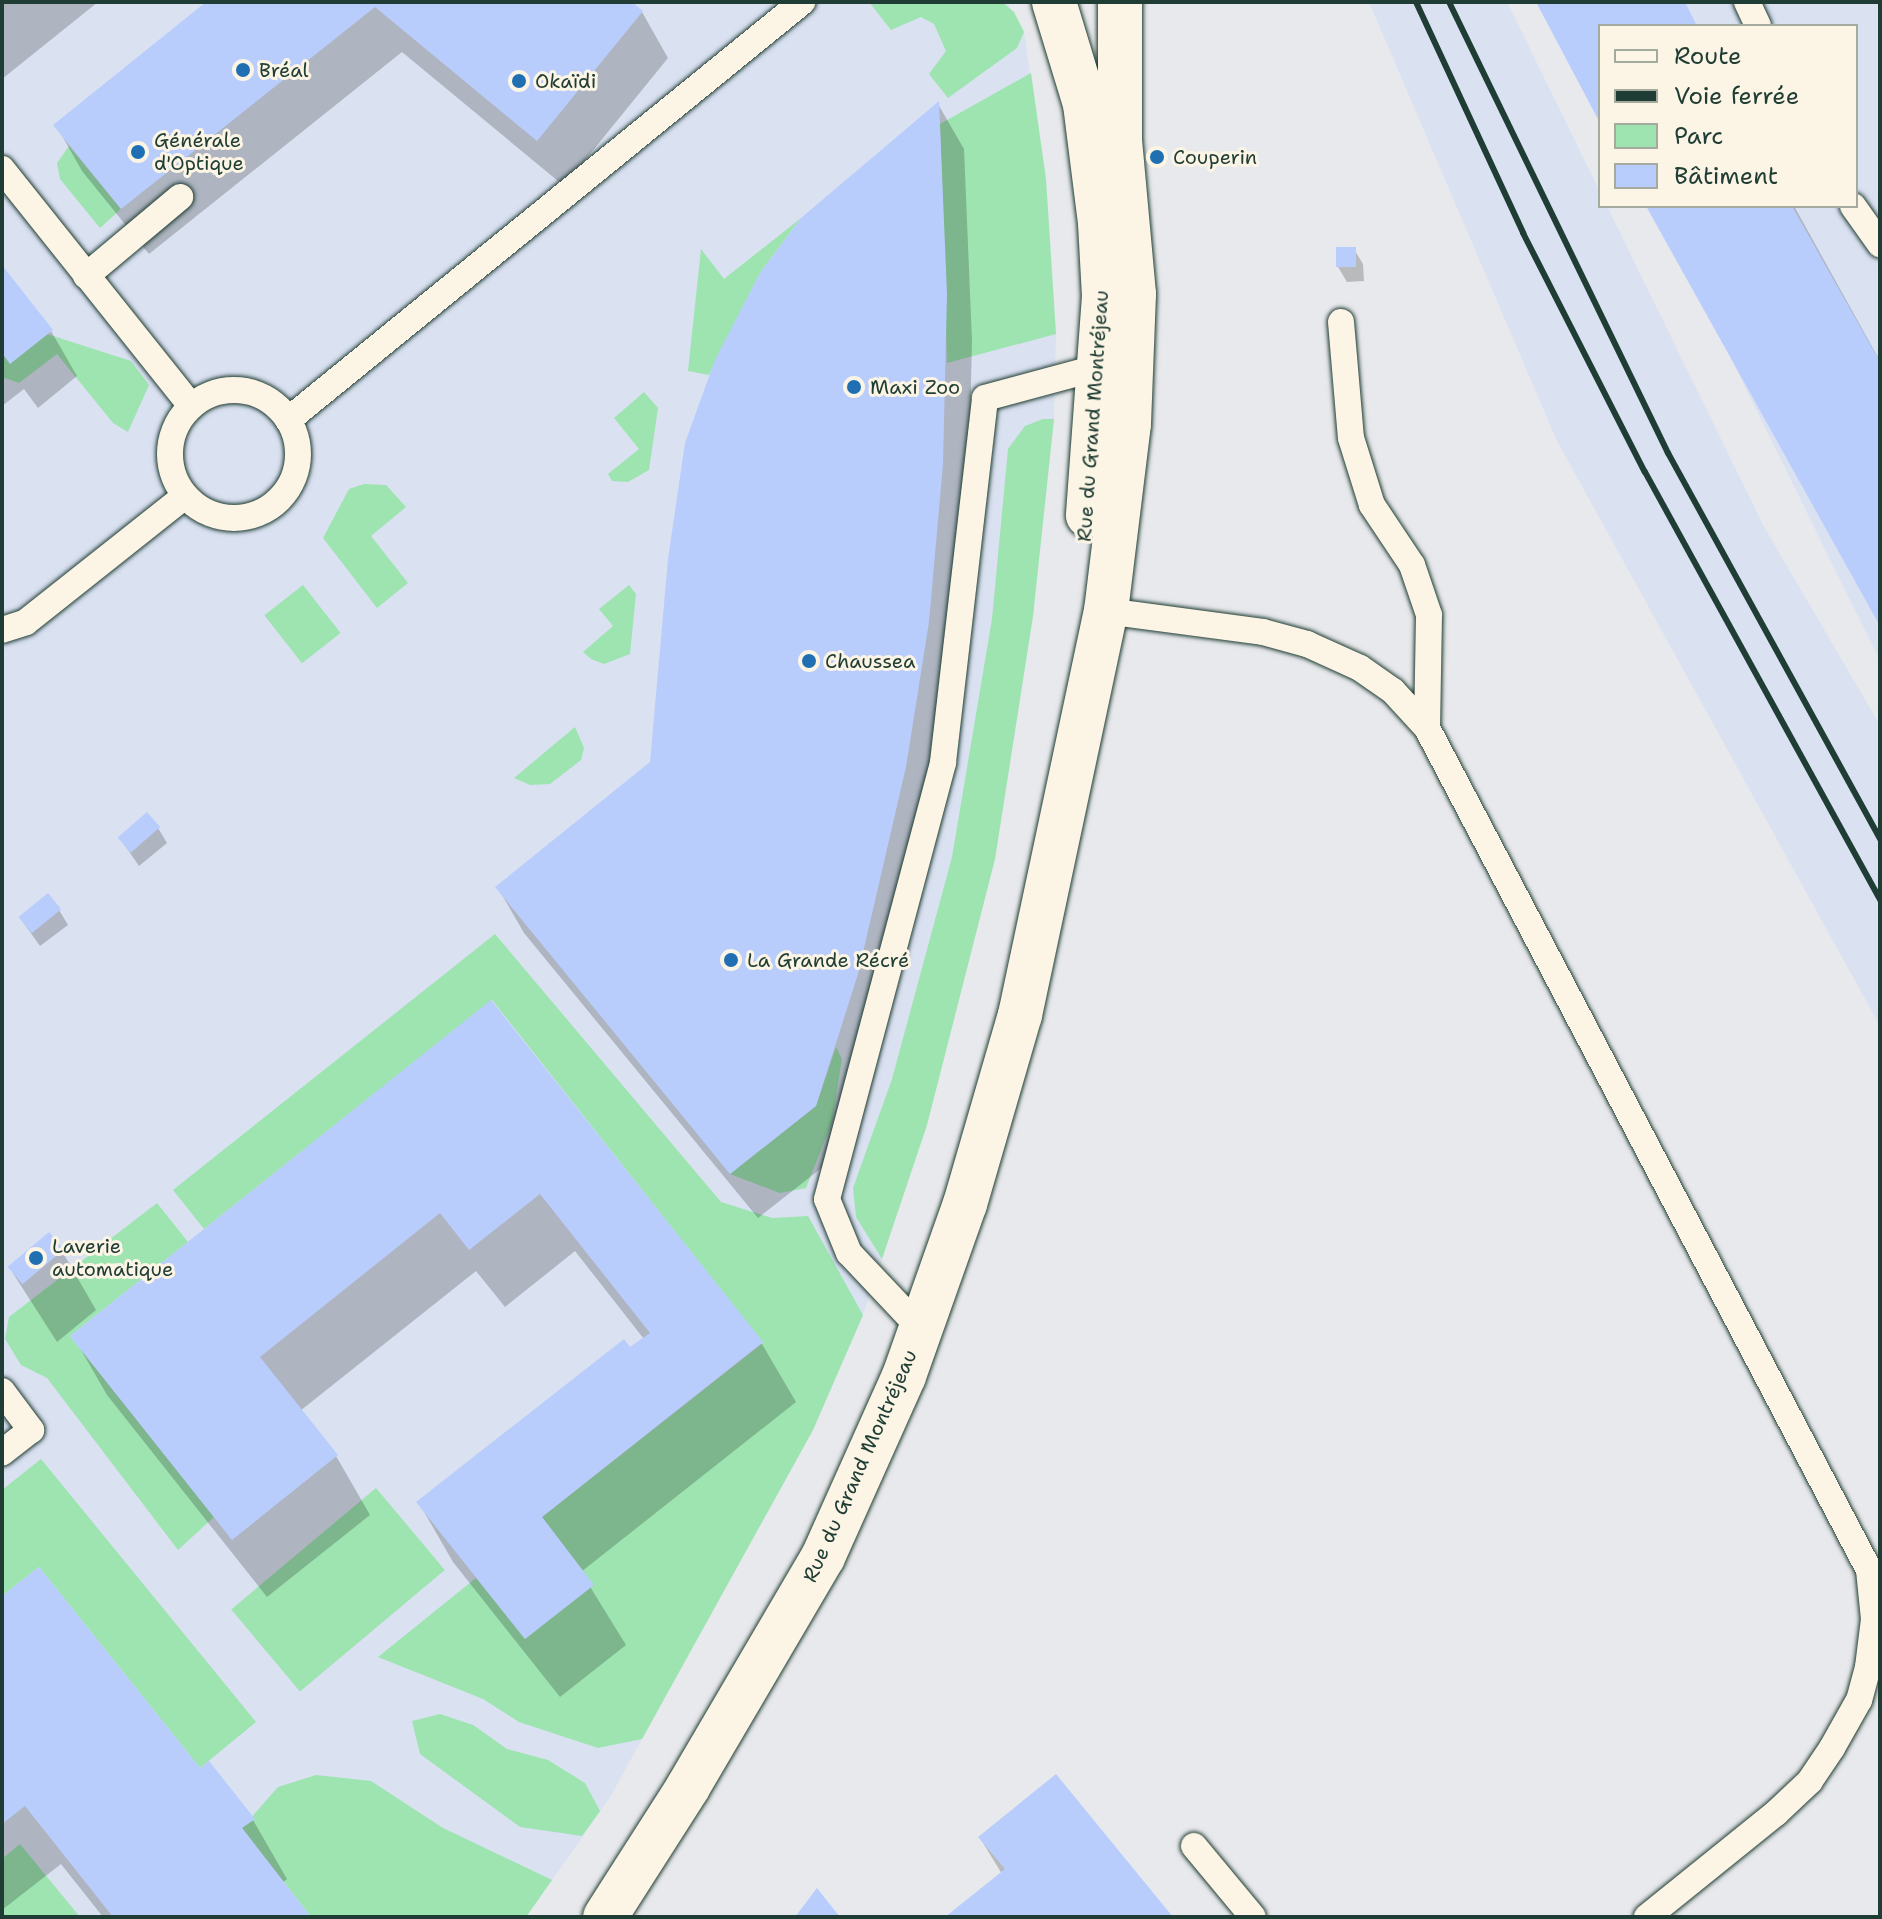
<!DOCTYPE html>
<html>
<head>
<meta charset="utf-8">
<style>
	body { margin:0 }
	#map { position:relative; width:1882px; height:1919px; overflow:hidden; background:#e8e9ec; font-family:"Shantell Sans",sans-serif }
	div>[style] { position:absolute }
	.built>* { inset:0; background:#dae1f1 }
	.green>* { inset:0; background:#9de4b0; transform-origin:0 0 }
	.shadow>* { inset:0; background:#0003 }
	.building>* { inset:0; background:#b9cdfd; transform-origin:0 0 }
	.roads { filter:drop-shadow(0 0 2px #1f3d34) drop-shadow(0 0 2px #1f3d34) }
	.service>* { height:26px; margin:-13px; padding:0 13px; transform-origin:13px; border-radius:13px; background:#fcf5e5 }
	.service>.ring { margin:-13px; padding:0; box-sizing:content-box; background:none; border:26px solid #fcf5e5; border-radius:50% }
	.tertiary>* { height:44px; margin:-22px; padding:0 22px; transform-origin:22px; border-radius:22px; background:#fcf5e5 }
	.rail>* { height:6px; margin:-3px; padding:0 3px; transform-origin:3px; border-radius:3px; background:#1f3d34 }
	.dots>* { width:22px; height:22px; translate:-50% -50%; box-sizing:border-box; border:4px solid #fcf5e5; border-radius:50% }
	span { translate:-50% -50%; white-space:nowrap; text-align:center; line-height:1.15; -webkit-text-stroke:6px #fcf5e5; paint-order:stroke }
	.poi-label { font-size:20px; color:#1f3d34 }
	.left { translate:0 -50%; text-align:left }
	.street-label { font-size:20px; color:#1f3d34 }
	.frame { position:absolute; inset:0; border:4px solid #1f3d34; pointer-events:none }
	.legend { position:absolute; left:1598px; top:24px; width:260px; height:184px; box-sizing:border-box; background:#fcf5e5; border:2px solid #a4ab9e; margin:0; padding:10px 14px; list-style:none; font-size:24px; color:#1f3d34 }
	.legend li { display:flex; align-items:center; gap:16px; height:40px }
	.legend b { width:40px; border:2px solid #a4ab9e }
</style>
</head>
<body>
<div id="map">
	<div class="built">
		<div style="clip-path:polygon(2px 2px,1007px 2px,1024px 32px,1046px 179px,1056px 334px,1054px 419px,1033px 616px,995px 859px,927px 1125px,863px 1315px,813px 1430px,609px 1799px,526px 1917px,2px 1917px)"></div>
		<div style="clip-path:polygon(1369px 2px,1507px 2px,1600px 192px,1600px 206px,1607px 206px,1763px 525px,1880px 725px,1880px 1026px,1557px 441px)"></div>
		<div style="clip-path:polygon(1555px 2px,1880px 2px,1880px 661px,1656px 206px,1856px 206px,1856px 26px,1600px 26px)"></div>
	</div>
	<div class="green">
		<div style="clip-path:polygon(869px 2px,1002px 2px,1014px 12px,1024px 32px,1017px 48px,948px 98px,929px 74px,946px 51px,934px 24px,921px 17px,891px 30px)"></div>
		<div style="clip-path:polygon(1031px 73px,1046px 179px,1056px 334px,947px 363px,940px 124px)"></div>
		<div style="clip-path:polygon(69px 146px,121px 209px,100px 228px,60px 179px,57px 163px)"></div>
		<div style="clip-path:polygon(801px 218px,760px 273px,709px 375px,688px 371px,701px 249px,724px 279px)"></div>
		<div style="clip-path:polygon(47px 334px,131px 361px,149px 385px,128px 432px,113px 423px,57px 354px,19px 383px,2px 377px,2px 353px)"></div>
		<div style="clip-path:polygon(644px 392px,658px 408px,649px 470px,628px 482px,612px 481px,608px 474px,639px 449px,614px 418px)"></div>
		<div style="clip-path:polygon(1043px 419px,1054px 419px,1033px 616px,995px 859px,927px 1125px,882px 1259px,856px 1217px,853px 1188px,892px 1079px,952px 857px,992px 619px,1008px 449px,1025px 426px)"></div>
		<div style="clip-path:polygon(364px 484px,386px 485px,406px 507px,371px 536px,408px 583px,377px 608px,323px 538px,349px 489px)"></div>
		<div style="left:303px;top:585px;width:61px;height:49px;rotate:52deg"></div>
		<div style="clip-path:polygon(629px 585px,636px 594px,630px 654px,604px 664px,591px 659px,583px 652px,613px 626px,599px 609px)"></div>
		<div style="clip-path:polygon(575px 727px,584px 748px,581px 760px,550px 784px,530px 785px,514px 778px)"></div>
		<div style="clip-path:polygon(495px 934px,721px 1202px,772px 1218px,808px 1216px,863px 1315px,813px 1430px,642px 1739px,598px 1748px,519px 1722px,483px 1699px,378px 1657px,476px 1578px,525px 1639px,593px 1585px,542px 1517px,763px 1343px,492px 1000px,204px 1229px,173px 1190px)"></div>
		<div style="clip-path:polygon(836px 1047px,842px 1059px,832px 1122px,806px 1188px,780px 1193px,730px 1174px,816px 1106px)"></div>
		<div style="clip-path:polygon(157px 1203px,188px 1242px,70px 1336px,214px 1517px,178px 1550px,47px 1378px,21px 1365px,5px 1339px,9px 1317px)"></div>
		<div style="clip-path:polygon(41px 1459px,256px 1722px,200px 1768px,39px 1567px,2px 1596px,2px 1490px)"></div>
		<div style="left:376px;top:1488px;width:107px;height:189px;rotate:50deg"></div>
		<div style="clip-path:polygon(440px 1714px,473px 1725px,507px 1749px,548px 1760px,585px 1783px,600px 1811px,582px 1836px,520px 1827px,420px 1754px,412px 1721px)"></div>
		<div style="clip-path:polygon(316px 1775px,371px 1781px,443px 1828px,552px 1880px,526px 1917px,311px 1917px,242px 1828px,278px 1787px)"></div>
		<div style="clip-path:polygon(20px 1844px,80px 1917px,2px 1917px,2px 1859px)"></div>
	</div>
	<div class="shadow">
		<div style="clip-path:polygon(2px 2px,98px 2px,2px 79px)"></div>
		<div style="clip-path:polygon(211px 2px,629px 2px,642px 12px,668px 58px,564px 186px,402px 52px,149px 254px,82px 171px,56px 125px)"></div>
		<div style="clip-path:polygon(938px 104px,964px 149px,972px 341px,968px 511px,954px 669px,842px 1152px,758px 1218px,524px 933px,498px 888px,652px 763px)"></div>
		<div style="clip-path:polygon(1648px 206px,1794px 206px,1880px 361px,1880px 622px)"></div>
		<div style="clip-path:polygon(1354px 249px,1363px 264px,1364px 281px,1347px 282px,1338px 267px)"></div>
		<div style="clip-path:polygon(2px 268px,51px 331px,77px 376px,38px 408px,24px 389px,2px 406px)"></div>
		<div style="clip-path:polygon(158px 828px,167px 843px,139px 866px,119px 837px)"></div>
		<div style="clip-path:polygon(59px 910px,68px 925px,40px 946px,20px 918px)"></div>
		<div style="clip-path:polygon(491px 1002px,762px 1344px,796px 1402px,581px 1572px,626px 1645px,560px 1697px,453px 1562px,419px 1503px,644px 1339px,575px 1251px,505px 1307px,476px 1271px,300px 1411px,336px 1456px,370px 1515px,267px 1597px,107px 1395px,73px 1336px)"></div>
		<div style="clip-path:polygon(62px 1251px,96px 1310px,57px 1342px,9px 1267px)"></div>
		<div style="clip-path:polygon(2px 1598px,200px 1771px,209px 1763px,253px 1820px,287px 1879px,282px 1883px,308px 1917px,103px 1917px,61px 1864px,2px 1910px)"></div>
		<div style="clip-path:polygon(980px 1838px,1171px 1917px,948px 1917px,1002px 1874px)"></div>
	</div>
	<div class="building">
		<div style="clip-path:polygon(206px 2px,632px 2px,643px 11px,537px 141px,375px 7px,121px 209px,53px 125px)"></div>
		<div style="clip-path:polygon(1536px 2px,1685px 2px,1697px 26px,1600px 26px,1600px 123px)"></div>
		<div style="clip-path:polygon(939px 101px,947px 294px,943px 464px,929px 622px,906px 767px,858px 974px,816px 1106px,730px 1174px,495px 887px,650px 762px,668px 559px,685px 443px,715px 360px,760px 273px,801px 218px)"></div>
		<div style="clip-path:polygon(1646px 206px,1792px 206px,1880px 362px,1880px 626px)"></div>
		<div style="left:1356px;top:247px;width:20px;height:20px;rotate:90deg"></div>
		<div style="clip-path:polygon(2px 265px,53px 330px,10px 364px,2px 353px)"></div>
		<div style="left:147px;top:812px;width:20px;height:39px;rotate:49deg"></div>
		<div style="left:48px;top:893px;width:21px;height:38px;rotate:51deg"></div>
		<div style="clip-path:polygon(491px 1000px,763px 1342px,542px 1517px,594px 1585px,525px 1639px,416px 1502px,624px 1339px,630px 1347px,650px 1333px,540px 1194px,469px 1250px,440px 1213px,260px 1357px,338px 1455px,232px 1540px,70px 1336px)"></div>
		<div style="left:49px;top:1232px;width:23px;height:54px;rotate:50deg"></div>
		<div style="clip-path:polygon(39px 1567px,200px 1768px,209px 1761px,255px 1819px,242px 1828px,311px 1917px,113px 1917px,25px 1806px,2px 1824px,2px 1596px)"></div>
		<div style="clip-path:polygon(1056px 1774px,1173px 1917px,945px 1917px,1005px 1869px,978px 1837px)"></div>
		<div style="clip-path:polygon(817px 1888px,840px 1917px,795px 1917px)"></div>
	</div>
	<div class="roads">
		<div class="service">
			<div style="left:1747px;top:2px;width:26px;rotate:65deg"></div>
			<div style="left:2px;top:169px;width:303px;rotate:51.4deg"></div>
			<div style="left:1853px;top:206px;width:47px;rotate:54.6deg"></div>
			<div style="left:86px;top:276px;width:123px;rotate:-40deg"></div>
			<div style="left:1341px;top:322px;width:116px;rotate:85.1deg"></div>
			<div style="left:1351px;top:438px;width:70px;rotate:72.6deg"></div>
			<div style="left:1372px;top:505px;width:72px;rotate:56.3deg"></div>
			<div style="left:1412px;top:565px;width:53px;rotate:71.2deg"></div>
			<div style="left:1429px;top:615px;width:113px;rotate:91deg"></div>
			<div class="ring" style="left:170px;top:390px;width:102px;height:102px"></div>
			<div style="left:288px;top:420px;width:663px;rotate:-39.12deg"></div>
			<div style="left:1106px;top:611px;width:158px;rotate:7.6deg"></div>
			<div style="left:1263px;top:632px;width:46px;rotate:15.3deg"></div>
			<div style="left:1307px;top:644px;width:58px;rotate:24.4deg"></div>
			<div style="left:1360px;top:668px;width:40px;rotate:34.9deg"></div>
			<div style="left:1393px;top:691px;width:50px;rotate:47.4deg"></div>
			<div style="left:1427px;top:728px;width:951px;rotate:62.3deg"></div>
			<div style="left:1869px;top:1570px;width:49px;rotate:84.2deg"></div>
			<div style="left:1874px;top:1619px;width:48px;rotate:97.1deg"></div>
			<div style="left:1868px;top:1667px;width:34px;rotate:105deg"></div>
			<div style="left:1859px;top:1700px;width:55px;rotate:119.4deg"></div>
			<div style="left:1832px;top:1748px;width:40px;rotate:124deg"></div>
			<div style="left:1810px;top:1781px;width:47px;rotate:136.7deg"></div>
			<div style="left:1776px;top:1813px;width:166px;rotate:141.1deg"></div>
			<div style="left:2px;top:630px;width:25px;rotate:-18deg"></div>
			<div style="left:26px;top:622px;width:203px;rotate:-38.4deg"></div>
			<div style="left:920px;top:1328px;width:103px;rotate:-133.4deg"></div>
			<div style="left:849px;top:1253px;width:58px;rotate:-112.2deg"></div>
			<div style="left:827px;top:1199px;width:452px;rotate:-75.1deg"></div>
			<div style="left:943px;top:762px;width:366px;rotate:-83.4deg"></div>
			<div style="left:985px;top:398px;width:119px;rotate:-15.1deg"></div>
			<div style="left:2px;top:1391px;width:49px;rotate:53.4deg"></div>
			<div style="left:31px;top:1430px;width:37px;rotate:142deg"></div>
			<div style="left:1194px;top:1846px;width:92px;rotate:50.3deg"></div>
		</div>
		<div class="tertiary">
			<div style="left:1054px;top:2px;width:107px;rotate:73.1deg"></div>
			<div style="left:1085px;top:104px;width:120px;rotate:82.8deg"></div>
			<div style="left:1100px;top:223px;width:73px;rotate:86.9deg"></div>
			<div style="left:1104px;top:296px;width:220px;rotate:94.2deg"></div>
			<div style="left:605px;top:1917px;width:154px;rotate:-57.4deg"></div>
			<div style="left:688px;top:1787px;width:267px;rotate:-59.6deg"></div>
			<div style="left:823px;top:1557px;width:198px;rotate:-65.9deg"></div>
			<div style="left:904px;top:1376px;width:182px;rotate:-70.5deg"></div>
			<div style="left:965px;top:1204px;width:197px;rotate:-73.8deg"></div>
			<div style="left:1020px;top:1015px;width:413px;rotate:-78deg"></div>
			<div style="left:1106px;top:611px;width:188px;rotate:-83deg"></div>
			<div style="left:1129px;top:424px;width:130px;rotate:-87.8deg"></div>
			<div style="left:1134px;top:294px;width:155px;rotate:-95.2deg"></div>
			<div style="left:1120px;top:140px;width:138px;rotate:-90deg"></div>
		</div>
	</div>
	<div class="rail">
		<div style="left:1416px;top:2px;width:255px;rotate:65.1deg"></div>
		<div style="left:1523px;top:233px;width:268px;rotate:63deg"></div>
		<div style="left:1645px;top:472px;width:488px;rotate:61.2deg"></div>
		<div style="left:1449px;top:2px;width:501px;rotate:64.1deg"></div>
		<div style="left:1668px;top:453px;width:440px;rotate:61.2deg"></div>
	</div>
	<div class="dots">
		<div style="left:243px;top:70px;background:#1f6fb2"></div>
		<div style="left:519px;top:81px;background:#1f6fb2"></div>
		<div style="left:138px;top:152px;background:#1f6fb2"></div>
		<div style="left:1157px;top:157px;background:#1f6fb2"></div>
		<div style="left:854px;top:387px;background:#1f6fb2"></div>
		<div style="left:809px;top:661px;background:#1f6fb2"></div>
		<div style="left:731px;top:960px;background:#1f6fb2"></div>
		<div style="left:36px;top:1258px;background:#1f6fb2"></div>
	</div>
	<div class="poi-label">
		<span class="left" style="left:259px;top:70px">Bréal</span>
		<span class="left" style="left:535px;top:81px">Okaïdi</span>
		<span class="left" style="left:154px;top:152px">Générale<br>d'Optique</span>
		<span class="left" style="left:1173px;top:157px">Couperin</span>
		<span class="left" style="left:870px;top:387px">Maxi Zoo</span>
		<span class="left" style="left:825px;top:661px">Chaussea</span>
		<span class="left" style="left:747px;top:960px">La Grande Récré</span>
		<span class="left" style="left:52px;top:1258px">Laverie<br>automatique</span>
	</div>
	<div class="street-label">
		<span style="left:1093px;top:416px;rotate:-86deg">Rue du Grand Montréjeau</span>
		<span style="left:860px;top:1466px;rotate:-66deg">Rue du Grand Montréjeau</span>
	</div>
	<div class="frame"></div>
	<ul class="legend">
	<li><b style="height:10px;background:#fcf5e5"></b>Route</li>
	<li><b style="height:10px;background:#1f3d34"></b>Voie ferrée</li>
	<li><b style="height:22px;background:#9de4b0"></b>Parc</li>
	<li><b style="height:22px;background:#b9cdfd"></b>Bâtiment</li>
	</ul>
</div>
</body>
</html>
